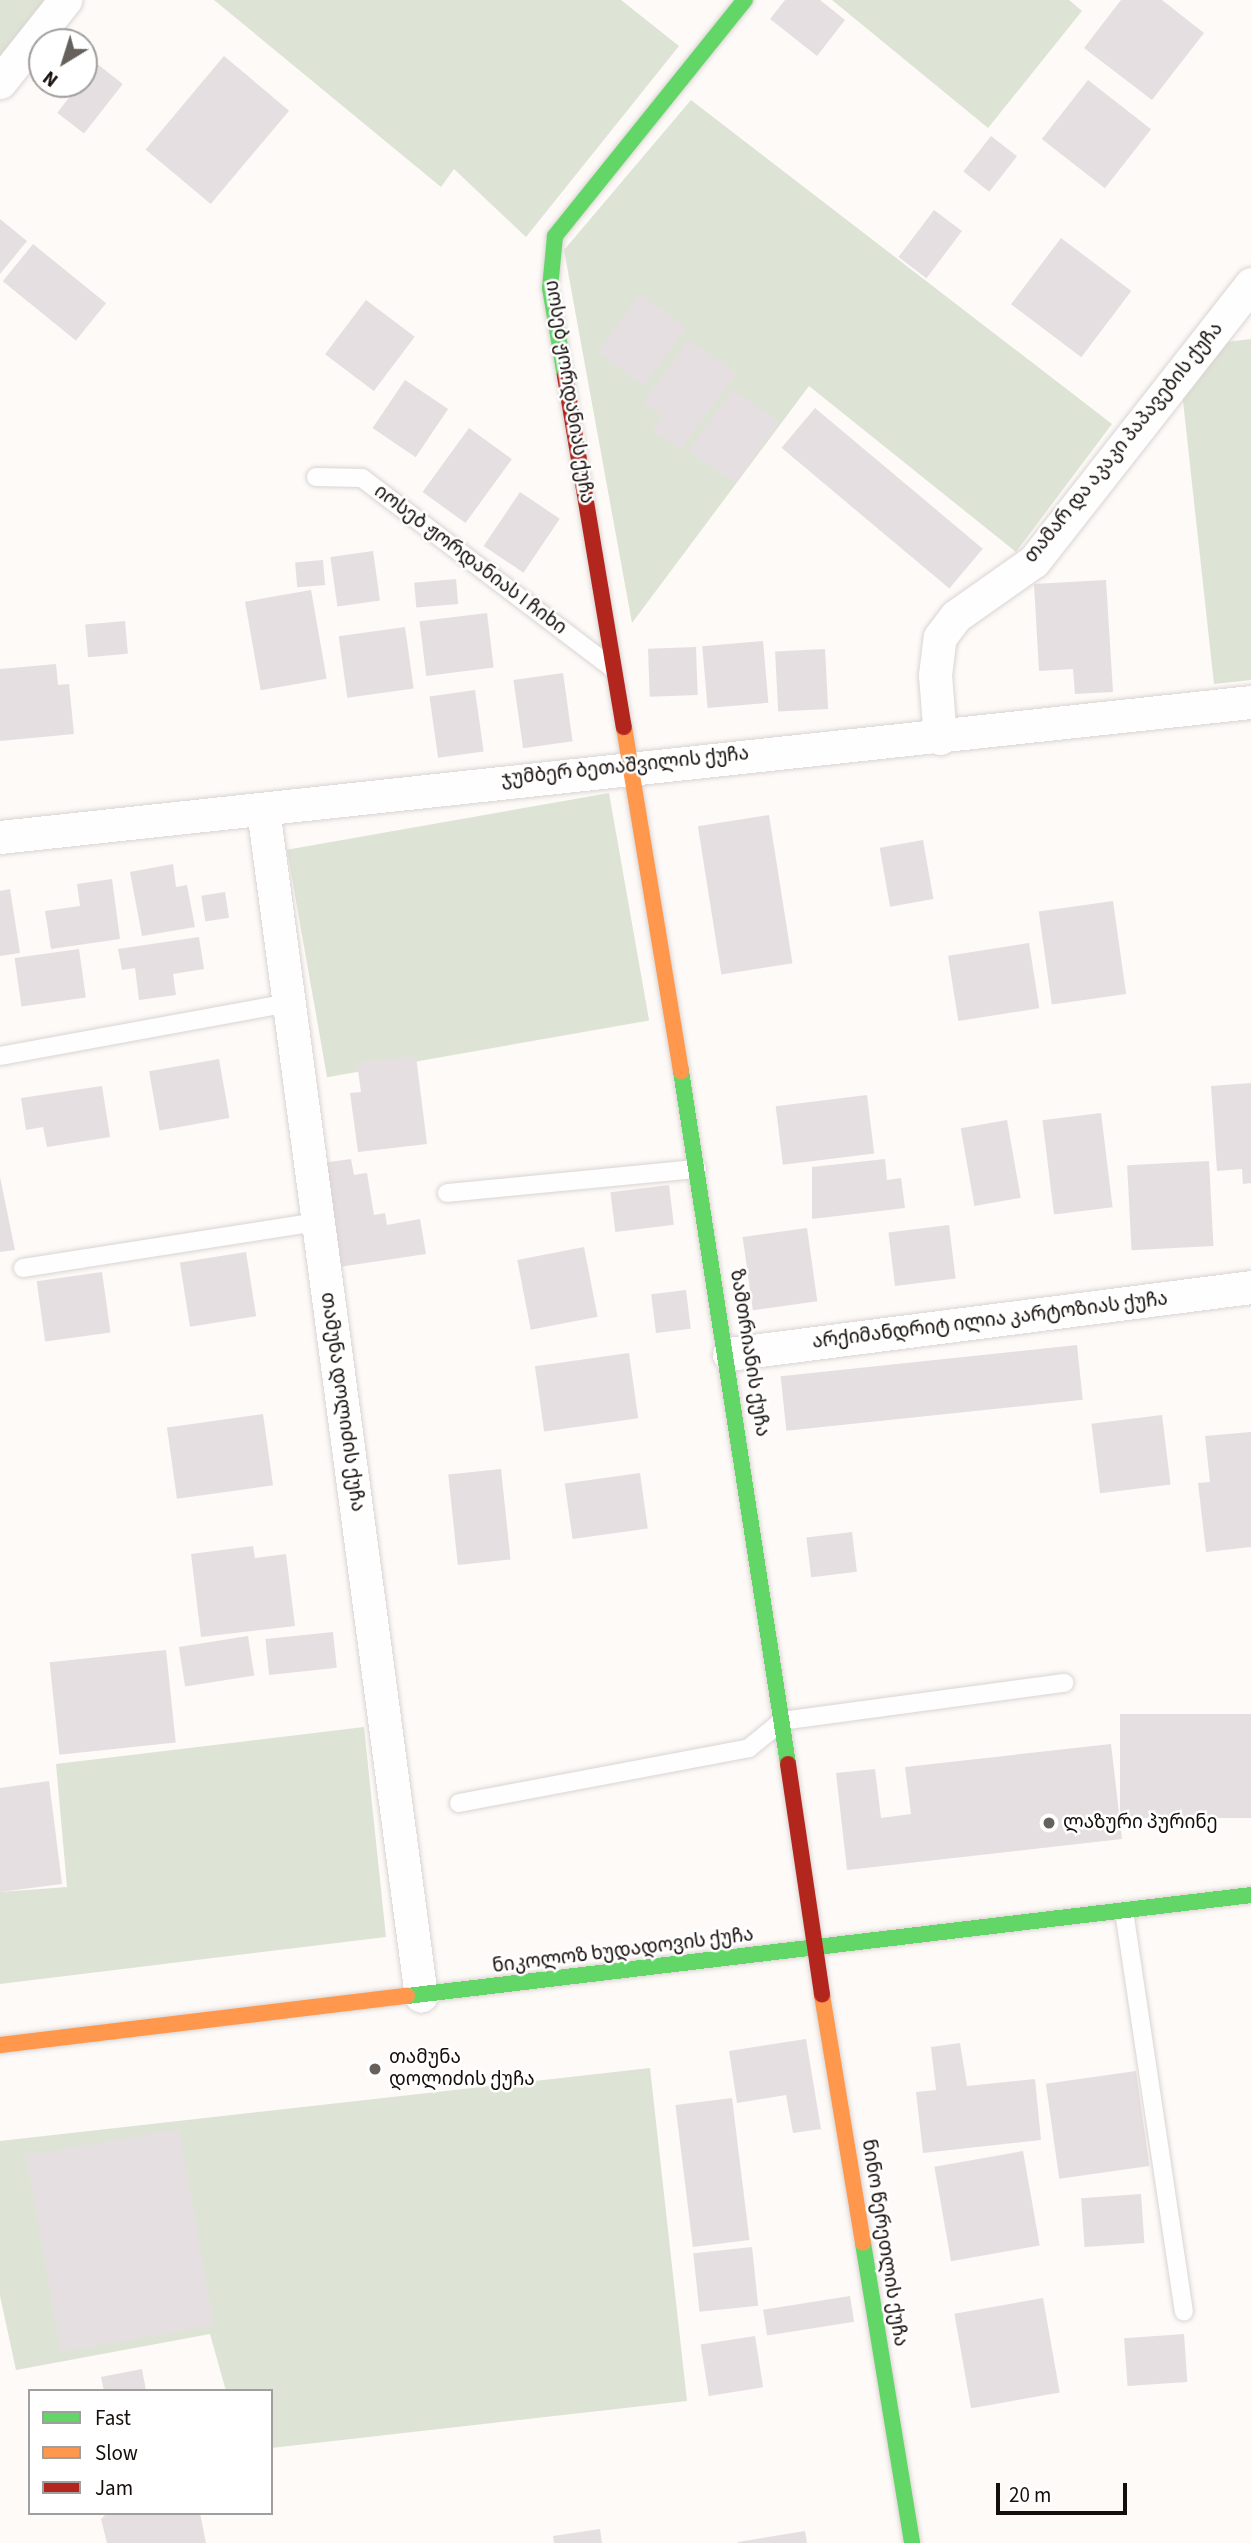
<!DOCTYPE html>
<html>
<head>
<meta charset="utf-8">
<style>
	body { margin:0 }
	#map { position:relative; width:1251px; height:2543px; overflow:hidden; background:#fdfaf8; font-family:"Source Sans 3","Noto Sans Georgian",sans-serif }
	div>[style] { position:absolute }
	.green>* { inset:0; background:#dee4d5; transform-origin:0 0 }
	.building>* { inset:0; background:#e6dfe1; transform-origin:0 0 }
	.roads { filter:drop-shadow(0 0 2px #dad4d1) drop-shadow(0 0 2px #dad4d1) }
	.lane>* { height:18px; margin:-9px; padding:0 9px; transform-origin:9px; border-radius:9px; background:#fffefe }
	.street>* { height:33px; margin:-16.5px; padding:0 16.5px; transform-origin:16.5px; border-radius:16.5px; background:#fffefe }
	.fast>* { height:16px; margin:-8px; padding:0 8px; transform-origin:8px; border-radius:8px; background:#63d668 }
	.slow>* { height:16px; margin:-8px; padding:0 8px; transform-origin:8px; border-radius:8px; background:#ff974d }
	.jam>* { height:16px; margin:-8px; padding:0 8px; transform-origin:8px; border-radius:8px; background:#b3261e }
	.dots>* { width:19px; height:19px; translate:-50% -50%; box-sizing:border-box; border:4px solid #fff; border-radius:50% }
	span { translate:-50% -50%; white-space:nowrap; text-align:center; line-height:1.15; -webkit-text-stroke:5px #fff; paint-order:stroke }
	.street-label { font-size:19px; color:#150e0a }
	.poi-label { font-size:19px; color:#150e0a }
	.left { translate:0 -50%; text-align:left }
	.legend { position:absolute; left:28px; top:2389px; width:245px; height:126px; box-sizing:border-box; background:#fff; border:2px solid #a19f9d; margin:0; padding:9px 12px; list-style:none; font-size:21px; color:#150e0a }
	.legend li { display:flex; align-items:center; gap:14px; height:35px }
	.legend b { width:35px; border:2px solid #a19f9d }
	.north { position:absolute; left:28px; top:28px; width:70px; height:70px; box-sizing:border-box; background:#fff; border:2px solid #a19f9d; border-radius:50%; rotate:218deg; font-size:19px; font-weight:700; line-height:28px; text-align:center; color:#150e0a }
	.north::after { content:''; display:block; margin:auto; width:24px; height:32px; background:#66615d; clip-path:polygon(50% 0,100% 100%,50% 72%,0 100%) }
	.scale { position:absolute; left:996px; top:2483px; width:131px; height:32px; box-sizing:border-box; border:4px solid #150e0a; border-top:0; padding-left:9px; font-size:21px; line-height:24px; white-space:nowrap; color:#150e0a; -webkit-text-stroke:5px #fff; paint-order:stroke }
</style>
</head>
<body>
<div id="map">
	<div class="green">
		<div style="clip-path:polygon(0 0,45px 0,0 56px)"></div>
		<div style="clip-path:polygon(214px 0,621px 0,679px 46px,526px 237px,454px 169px,441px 187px)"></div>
		<div style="clip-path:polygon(832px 0,1069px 0,1082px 11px,988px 128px)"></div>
		<div style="clip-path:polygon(691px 100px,1112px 424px,1016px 552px,809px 386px,632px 623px,564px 250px)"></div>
		<div style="clip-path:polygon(1251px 339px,1251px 680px,1214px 684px,1182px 392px,1226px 342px)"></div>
		<div style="left:609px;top:793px;width:231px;height:327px;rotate:80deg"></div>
		<div style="clip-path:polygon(364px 1727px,386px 1937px,0 1984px,0 1892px,67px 1887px,56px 1764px)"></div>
		<div style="clip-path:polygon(650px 2068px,687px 2401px,271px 2448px,271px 2391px,226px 2391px,210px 2334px,16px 2370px,0 2296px,0 2141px)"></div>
	</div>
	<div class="building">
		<div style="clip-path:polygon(785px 0,820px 0,845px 20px,817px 56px,770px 19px)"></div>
		<div style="clip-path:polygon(1121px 0,1162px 0,1204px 33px,1152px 100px,1084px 48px)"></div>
		<div style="left:224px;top:56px;width:85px;height:122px;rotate:40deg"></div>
		<div style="left:96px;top:63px;width:34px;height:63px;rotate:38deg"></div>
		<div style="left:1088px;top:80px;width:80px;height:75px;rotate:38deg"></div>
		<div style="left:991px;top:136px;width:33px;height:45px;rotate:38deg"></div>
		<div style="left:934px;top:210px;width:35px;height:59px;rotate:37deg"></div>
		<div style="clip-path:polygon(0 219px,27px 241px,0 274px)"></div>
		<div style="left:1061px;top:238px;width:88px;height:83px;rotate:37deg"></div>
		<div style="left:33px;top:244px;width:94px;height:48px;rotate:39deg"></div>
		<div style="left:640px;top:294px;width:57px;height:72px;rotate:36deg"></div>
		<div style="left:366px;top:300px;width:61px;height:68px;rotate:37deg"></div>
		<div style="clip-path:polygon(689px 340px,736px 374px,680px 450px,652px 430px,663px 416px,643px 402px)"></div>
		<div style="left:405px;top:380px;width:52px;height:58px;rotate:34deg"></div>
		<div style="left:732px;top:389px;width:57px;height:75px;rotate:35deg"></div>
		<div style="left:815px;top:408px;width:219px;height:52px;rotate:40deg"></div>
		<div style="left:469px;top:428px;width:53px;height:79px;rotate:36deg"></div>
		<div style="left:520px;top:492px;width:48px;height:65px;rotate:34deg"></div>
		<div style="left:373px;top:551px;width:50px;height:43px;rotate:82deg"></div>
		<div style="left:323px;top:560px;width:25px;height:28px;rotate:85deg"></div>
		<div style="left:456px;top:579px;width:25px;height:42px;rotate:85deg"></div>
		<div style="clip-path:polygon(1106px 580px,1113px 692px,1075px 694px,1073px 669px,1039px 671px,1034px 584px)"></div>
		<div style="left:311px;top:590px;width:90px;height:67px;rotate:80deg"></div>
		<div style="left:487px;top:613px;width:55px;height:68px;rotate:83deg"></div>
		<div style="left:125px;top:621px;width:33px;height:40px;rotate:85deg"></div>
		<div style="left:405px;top:627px;width:62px;height:67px;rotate:82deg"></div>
		<div style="left:763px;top:641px;width:62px;height:61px;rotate:85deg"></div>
		<div style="left:696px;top:647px;width:48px;height:48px;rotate:88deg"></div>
		<div style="left:825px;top:649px;width:60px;height:50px;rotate:87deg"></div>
		<div style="clip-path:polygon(56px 664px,58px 685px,69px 684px,74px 734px,0 741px,0 669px)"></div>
		<div style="left:563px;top:673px;width:69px;height:50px;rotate:82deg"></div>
		<div style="left:475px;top:690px;width:62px;height:46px;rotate:82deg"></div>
		<div style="left:769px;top:815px;width:150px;height:72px;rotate:81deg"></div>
		<div style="left:923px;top:840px;width:60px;height:44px;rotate:80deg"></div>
		<div style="clip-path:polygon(173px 864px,176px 887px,187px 885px,195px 927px,142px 936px,130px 872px)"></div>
		<div style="clip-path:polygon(112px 879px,120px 939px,51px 949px,45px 911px,80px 906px,77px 884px)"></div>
		<div style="clip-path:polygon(10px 889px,20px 953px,0 956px,0 891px)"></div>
		<div style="left:225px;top:892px;width:26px;height:24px;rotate:81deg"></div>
		<div style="left:1113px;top:901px;width:94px;height:75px;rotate:82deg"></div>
		<div style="clip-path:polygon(199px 937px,204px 969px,173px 974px,176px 995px,139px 1000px,135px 968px,122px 970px,118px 949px)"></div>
		<div style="left:1029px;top:943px;width:66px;height:82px;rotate:81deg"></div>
		<div style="left:79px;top:949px;width:49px;height:65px;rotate:82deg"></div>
		<div style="clip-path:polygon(416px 1056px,427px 1144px,358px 1152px,350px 1093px,361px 1092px,357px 1063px)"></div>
		<div style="left:219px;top:1059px;width:60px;height:71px;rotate:80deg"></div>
		<div style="clip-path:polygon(1251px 1083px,1251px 1183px,1243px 1184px,1242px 1169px,1217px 1171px,1211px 1086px)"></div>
		<div style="clip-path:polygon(102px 1086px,110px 1137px,47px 1147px,43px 1127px,26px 1130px,21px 1098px)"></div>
		<div style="left:867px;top:1095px;width:59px;height:92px;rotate:83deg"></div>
		<div style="left:1101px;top:1113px;width:95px;height:59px;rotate:83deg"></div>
		<div style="left:1007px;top:1120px;width:79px;height:47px;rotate:80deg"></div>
		<div style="clip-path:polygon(351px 1159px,354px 1175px,367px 1173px,374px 1215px,385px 1213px,387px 1225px,420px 1219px,426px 1254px,339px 1267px,322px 1163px)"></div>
		<div style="clip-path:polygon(885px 1159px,887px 1180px,901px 1178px,905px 1208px,812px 1219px,812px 1167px)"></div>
		<div style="left:1209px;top:1161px;width:85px;height:82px;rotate:87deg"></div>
		<div style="clip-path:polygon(0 1177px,15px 1250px,0 1252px)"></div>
		<div style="left:669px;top:1185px;width:40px;height:59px;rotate:83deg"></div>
		<div style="left:949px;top:1225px;width:54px;height:61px;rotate:83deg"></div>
		<div style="left:807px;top:1228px;width:74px;height:65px;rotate:82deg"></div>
		<div style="left:584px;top:1247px;width:71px;height:68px;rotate:79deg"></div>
		<div style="left:246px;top:1252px;width:65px;height:67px;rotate:81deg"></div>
		<div style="left:102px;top:1272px;width:61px;height:66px;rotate:82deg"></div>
		<div style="left:686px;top:1290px;width:39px;height:35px;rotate:83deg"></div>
		<div style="left:1077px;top:1345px;width:55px;height:298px;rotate:84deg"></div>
		<div style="left:629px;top:1353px;width:66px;height:95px;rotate:82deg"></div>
		<div style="left:263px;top:1414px;width:72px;height:97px;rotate:82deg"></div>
		<div style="left:1162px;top:1415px;width:70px;height:71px;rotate:83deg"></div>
		<div style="clip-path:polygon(1251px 1432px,1251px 1547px,1206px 1552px,1198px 1483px,1210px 1482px,1205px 1436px)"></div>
		<div style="left:501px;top:1469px;width:91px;height:53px;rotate:84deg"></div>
		<div style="left:640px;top:1473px;width:56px;height:76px;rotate:82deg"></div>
		<div style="left:852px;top:1532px;width:40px;height:46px;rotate:83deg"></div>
		<div style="clip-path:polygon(253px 1546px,255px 1558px,286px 1554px,295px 1626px,201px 1637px,191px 1554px)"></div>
		<div style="left:333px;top:1632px;width:36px;height:68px;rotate:84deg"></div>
		<div style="left:248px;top:1636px;width:40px;height:70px;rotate:81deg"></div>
		<div style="left:166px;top:1650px;width:93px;height:117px;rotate:84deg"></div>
		<div style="left:1251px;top:1714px;width:104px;height:131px;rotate:90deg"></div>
		<div style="clip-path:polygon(1111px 1744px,1122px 1839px,847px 1870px,836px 1773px,875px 1769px,881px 1818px,911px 1814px,905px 1767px)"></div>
		<div style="clip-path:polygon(49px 1781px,62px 1884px,0 1892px,0 1788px)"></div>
		<div style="clip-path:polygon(806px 2039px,821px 2129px,793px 2133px,786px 2095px,737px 2103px,729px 2051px)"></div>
		<div style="clip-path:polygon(960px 2043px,967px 2086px,1035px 2079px,1041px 2140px,923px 2153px,916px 2092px,936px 2090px,931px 2047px)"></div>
		<div style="left:1136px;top:2071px;width:96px;height:91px;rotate:82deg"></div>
		<div style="left:732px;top:2098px;width:143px;height:57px;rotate:83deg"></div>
		<div style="left:179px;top:2129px;width:199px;height:155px;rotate:80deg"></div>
		<div style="left:1023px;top:2151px;width:96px;height:90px;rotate:80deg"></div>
		<div style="left:1141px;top:2194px;width:49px;height:60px;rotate:86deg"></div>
		<div style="left:752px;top:2247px;width:59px;height:59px;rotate:84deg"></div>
		<div style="left:850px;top:2296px;width:26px;height:88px;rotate:81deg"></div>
		<div style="left:1043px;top:2298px;width:96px;height:90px;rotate:80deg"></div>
		<div style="left:1184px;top:2334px;width:48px;height:60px;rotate:86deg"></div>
		<div style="left:755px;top:2336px;width:52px;height:55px;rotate:81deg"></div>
		<div style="clip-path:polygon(142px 2369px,146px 2391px,104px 2391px,101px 2377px)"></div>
		<div style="clip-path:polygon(107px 2513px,200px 2513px,206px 2543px,107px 2543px,101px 2519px)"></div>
		<div style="clip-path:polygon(600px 2529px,602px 2543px,554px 2543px,553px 2536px)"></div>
		<div style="clip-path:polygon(805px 2531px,807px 2543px,738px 2543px,738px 2542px)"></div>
	</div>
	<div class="roads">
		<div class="lane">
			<div style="left:316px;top:477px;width:46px;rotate:1.2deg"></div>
			<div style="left:362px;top:478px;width:313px;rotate:37.2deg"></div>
			<div style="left:0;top:1056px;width:295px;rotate:-10.4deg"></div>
			<div style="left:447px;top:1193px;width:251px;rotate:-5.5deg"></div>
			<div style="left:23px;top:1268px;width:299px;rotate:-8.9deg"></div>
			<div style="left:459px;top:1803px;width:295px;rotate:-10.7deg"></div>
			<div style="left:749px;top:1748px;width:43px;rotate:-39.3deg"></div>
			<div style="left:782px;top:1721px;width:285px;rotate:-7.7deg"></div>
			<div style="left:1124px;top:1911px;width:405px;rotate:81.5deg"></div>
		</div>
		<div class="street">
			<div style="left:0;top:82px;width:105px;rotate:-51.6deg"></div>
			<div style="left:940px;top:738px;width:63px;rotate:-94.5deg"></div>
			<div style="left:935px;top:675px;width:38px;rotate:-83deg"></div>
			<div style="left:940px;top:637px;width:26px;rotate:-53deg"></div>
			<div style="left:956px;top:616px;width:95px;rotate:-35.2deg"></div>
			<div style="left:1034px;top:561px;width:352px;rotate:-51.9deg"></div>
			<div style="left:263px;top:809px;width:1197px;rotate:82.42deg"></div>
			<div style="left:0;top:837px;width:1258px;rotate:-6.16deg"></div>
			<div style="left:729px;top:1354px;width:526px;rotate:-7.31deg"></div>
		</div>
		<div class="fast">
			<div style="left:565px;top:376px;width:89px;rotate:-99.7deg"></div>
			<div style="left:550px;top:288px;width:52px;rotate:-84.5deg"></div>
			<div style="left:555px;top:236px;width:303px;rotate:-51.2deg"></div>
			<div style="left:681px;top:1071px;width:701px;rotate:81.22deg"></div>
			<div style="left:407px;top:1996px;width:850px;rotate:-6.82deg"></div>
			<div style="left:863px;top:2243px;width:304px;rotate:80.7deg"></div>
		</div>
		<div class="slow">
			<div style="left:624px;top:727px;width:349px;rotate:80.6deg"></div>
			<div style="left:822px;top:1995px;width:251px;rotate:80.6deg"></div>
			<div style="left:0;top:2045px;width:410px;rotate:-6.9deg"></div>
		</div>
		<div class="jam">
			<div style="left:565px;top:376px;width:356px;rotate:80.5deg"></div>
			<div style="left:788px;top:1764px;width:233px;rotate:81.6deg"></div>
		</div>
	</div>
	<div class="dots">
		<div style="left:1049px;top:1823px;background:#66615d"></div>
		<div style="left:375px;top:2069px;background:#66615d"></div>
	</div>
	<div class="street-label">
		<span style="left:569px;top:392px;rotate:81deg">იოსებ ჟორდანიას ქუჩა</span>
		<span style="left:1124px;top:443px;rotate:-51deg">თამარ და აკაკი პაპავების ქუჩა</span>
		<span style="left:470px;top:560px;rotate:37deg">იოსებ ჟორდანიას I ჩიხი</span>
		<span style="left:625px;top:767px;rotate:-6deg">ჯუმბერ ბეთაშვილის ქუჩა</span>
		<span style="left:990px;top:1321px;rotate:-7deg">არქიმანდრიტ ილია კარტოზიას ქუჩა</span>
		<span style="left:749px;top:1353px;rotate:81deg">ზამთრიანის ქუჩა</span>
		<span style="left:342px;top:1402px;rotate:82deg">თამუნა დოლიძის ქუჩა</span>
		<span style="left:623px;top:1951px;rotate:-7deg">ნიკოლოზ ხუდადოვის ქუჩა</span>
		<span style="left:884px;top:2243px;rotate:81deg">ნინო წერეთლის ქუჩა</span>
	</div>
	<div class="poi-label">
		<span class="left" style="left:1063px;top:1823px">ლაზური პურინე</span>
		<span class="left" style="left:389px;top:2069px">თამუნა<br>დოლიძის ქუჩა</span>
	</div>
	<ul class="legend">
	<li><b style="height:9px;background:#63d668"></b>Fast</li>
	<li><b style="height:9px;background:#ff974d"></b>Slow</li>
	<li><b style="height:9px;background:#b3261e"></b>Jam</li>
	</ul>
	<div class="north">N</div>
	<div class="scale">20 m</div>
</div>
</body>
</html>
